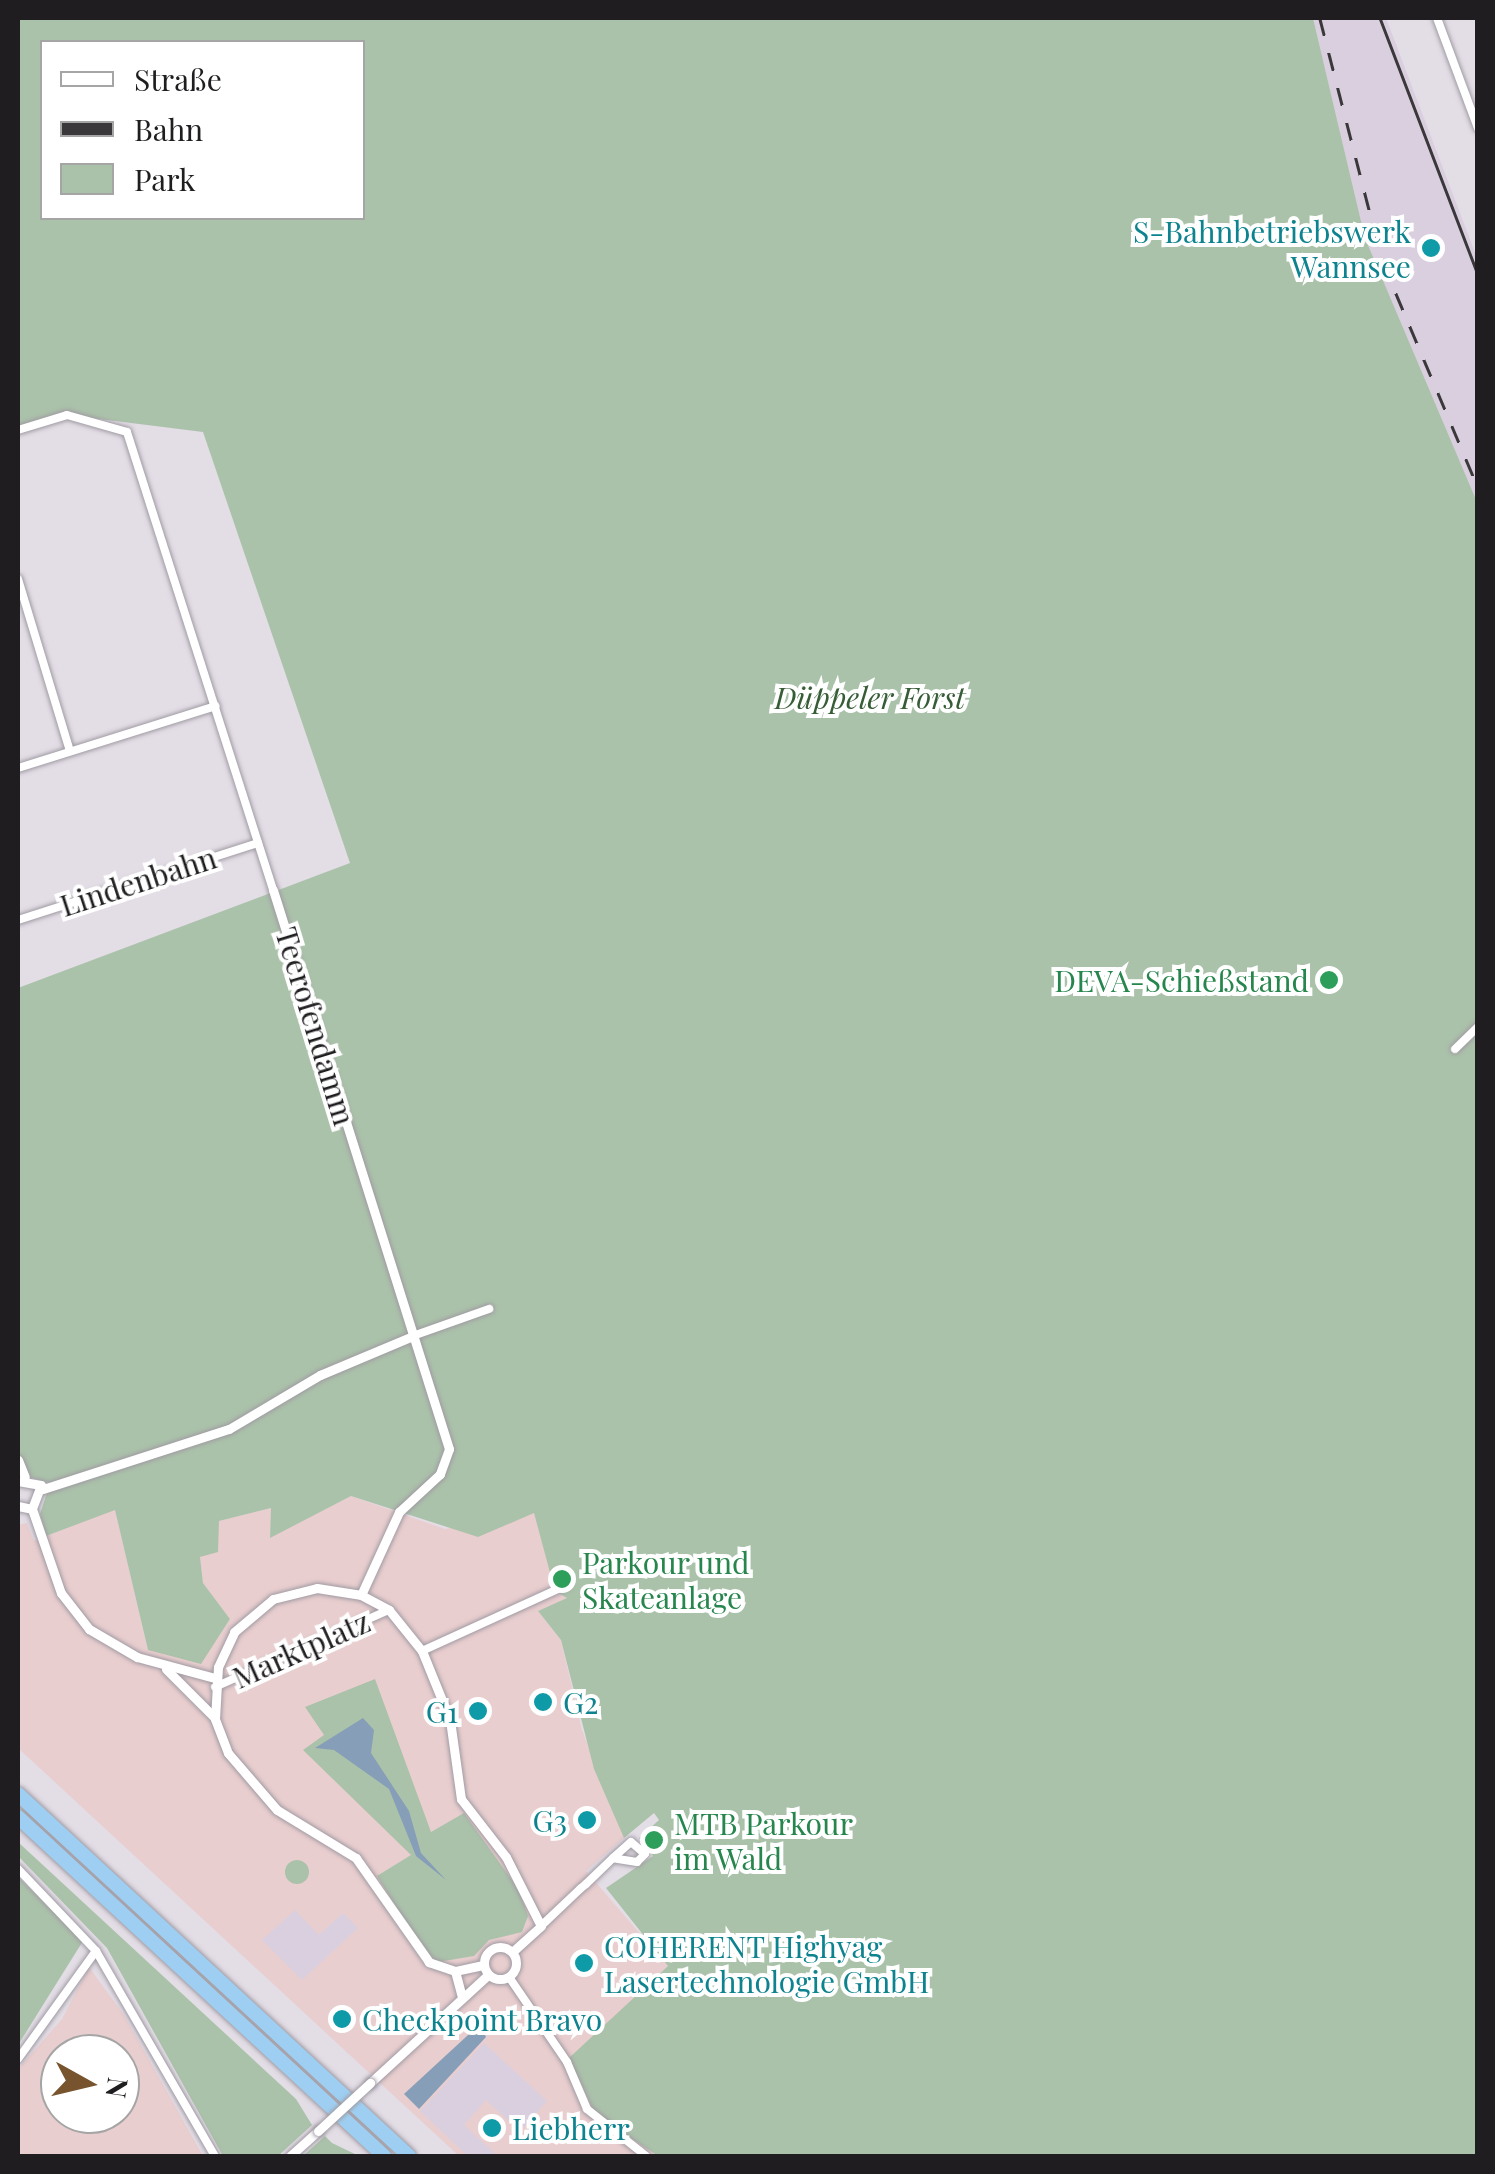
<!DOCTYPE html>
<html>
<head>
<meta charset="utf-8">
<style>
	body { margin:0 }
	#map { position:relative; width:1495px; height:2174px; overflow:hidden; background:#e3dde6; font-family:"Playfair Display",serif }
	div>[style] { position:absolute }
	.commercial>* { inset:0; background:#e9cecf }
	.built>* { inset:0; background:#d9cfde }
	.green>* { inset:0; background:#abc2aa }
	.round { border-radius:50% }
	.water>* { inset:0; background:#869eb7 }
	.roads { filter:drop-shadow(0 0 2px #a09ba3) drop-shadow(0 0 2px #a09ba3) }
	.minor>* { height:8px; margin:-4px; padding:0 4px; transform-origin:4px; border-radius:4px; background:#fff }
	.tertiary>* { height:9px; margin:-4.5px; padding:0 4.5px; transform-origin:4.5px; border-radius:4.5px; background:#fff }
	.tertiary>.ring { margin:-4.5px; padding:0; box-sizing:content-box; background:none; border:9px solid #fff; border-radius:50% }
	.motorway>* { height:14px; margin:-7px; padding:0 7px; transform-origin:7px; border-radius:7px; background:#9ecff2 }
	.tram>* { height:2.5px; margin:-1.25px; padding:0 1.25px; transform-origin:1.25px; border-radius:1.25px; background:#3a383b }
	.rail>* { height:2.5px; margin-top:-1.25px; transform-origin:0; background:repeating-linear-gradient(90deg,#3a383b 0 18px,transparent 0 36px) }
	.bridges { filter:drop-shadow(0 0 2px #a09ba3) drop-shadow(0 0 2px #a09ba3) }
	.tertiary-bridge>* { height:9px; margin:-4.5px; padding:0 4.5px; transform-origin:4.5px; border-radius:4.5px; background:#fff }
	.dots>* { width:28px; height:28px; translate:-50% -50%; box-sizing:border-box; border:5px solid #fff; border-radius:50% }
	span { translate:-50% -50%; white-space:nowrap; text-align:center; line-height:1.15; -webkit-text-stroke:8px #fff; paint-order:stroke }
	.culture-label { font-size:30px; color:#0d838f }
	.right { translate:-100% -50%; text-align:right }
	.left { translate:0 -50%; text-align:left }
	.park-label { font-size:30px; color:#375d36; font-style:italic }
	.street-label { font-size:30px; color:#1f1d20 }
	.leisure-label { font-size:30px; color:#27864d }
	.frame { position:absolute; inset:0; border:20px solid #1f1d20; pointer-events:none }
	.legend { position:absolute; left:40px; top:40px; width:325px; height:180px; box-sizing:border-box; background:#fff; border:2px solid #a5a5a6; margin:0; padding:12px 18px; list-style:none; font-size:30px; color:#1f1d20 }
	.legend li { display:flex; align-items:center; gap:20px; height:50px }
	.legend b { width:50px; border:2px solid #a5a5a6 }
	.north { position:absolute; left:40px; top:2034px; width:100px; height:100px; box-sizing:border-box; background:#fff; border:2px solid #a5a5a6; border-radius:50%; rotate:98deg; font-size:28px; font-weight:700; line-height:40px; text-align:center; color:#1f1d20 }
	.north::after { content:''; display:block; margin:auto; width:35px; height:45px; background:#77542d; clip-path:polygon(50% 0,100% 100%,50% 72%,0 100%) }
</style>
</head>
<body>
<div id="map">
	<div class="commercial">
		<div style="clip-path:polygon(351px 1496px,445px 1529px,534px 1513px,567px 1599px,538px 1611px,561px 1640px,582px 1730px,624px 1838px,586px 1871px,668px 1966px,570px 2058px,586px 2099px,658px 2156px,459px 2156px,18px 1748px,18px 1525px,27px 1523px,34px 1541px,115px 1509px,148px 1650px,218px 1638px,230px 1619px,203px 1583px,200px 1557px,218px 1521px,272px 1508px,270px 1537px)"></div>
		<div style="clip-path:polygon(evenodd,89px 1967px,124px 2015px,203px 2156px,18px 2156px,18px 2069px,62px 2019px,89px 1967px,60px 2054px,120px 2054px,120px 2114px,60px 2114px,60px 2054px)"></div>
	</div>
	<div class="built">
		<div style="clip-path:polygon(1313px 18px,1386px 18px,1477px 258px,1477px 502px,1365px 238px)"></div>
		<div style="clip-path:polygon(295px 1910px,319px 1935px,343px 1913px,358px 1928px,302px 1980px,262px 1940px)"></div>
		<div style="clip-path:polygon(484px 2043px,547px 2101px,520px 2131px,486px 2100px,464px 2125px,498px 2156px,468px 2156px,420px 2111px)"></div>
	</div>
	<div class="green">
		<div style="clip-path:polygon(evenodd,18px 18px,1313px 18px,1365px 238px,1477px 502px,1477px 2156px,658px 2156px,595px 2114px,569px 2058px,668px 1966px,606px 1888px,653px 1856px,639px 1838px,659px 1820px,654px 1813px,624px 1838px,594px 1769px,561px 1640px,538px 1611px,567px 1598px,555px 1591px,534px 1513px,478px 1537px,351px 1496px,270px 1538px,271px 1508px,219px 1521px,218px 1552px,200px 1557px,203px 1583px,230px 1619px,201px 1664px,148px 1650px,115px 1510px,46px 1536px,40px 1514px,50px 1483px,18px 1474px,18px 988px,350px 863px,203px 432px,67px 415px,18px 429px,18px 18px,42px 42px,362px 42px,362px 218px,42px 218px,42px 42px)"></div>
		<div style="clip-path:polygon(375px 1679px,431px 1832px,464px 1813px,519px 1890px,528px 1916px,522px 1932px,489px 1940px,474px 1956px,438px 1962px,424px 1952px,377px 1876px,411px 1855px,303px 1750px,324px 1735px,305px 1707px)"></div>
		<div style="clip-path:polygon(18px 1842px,296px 2099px,312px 2125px,278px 2156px,223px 2156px,107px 1948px,18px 1856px)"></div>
		<div class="round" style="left:285px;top:1860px;width:24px;height:24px"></div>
		<div style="clip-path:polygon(18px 1877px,83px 1941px,18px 2045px)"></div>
		<div style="clip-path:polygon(325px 2136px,332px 2143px,359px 2156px,303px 2156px)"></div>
	</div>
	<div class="water">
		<div style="clip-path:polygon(363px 1718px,374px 1730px,371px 1753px,409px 1811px,421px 1853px,446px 1880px,416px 1856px,389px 1789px,334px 1750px,315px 1748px)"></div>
		<div style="clip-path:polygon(480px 2024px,486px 2037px,419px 2109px,404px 2094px)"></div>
	</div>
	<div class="roads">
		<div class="minor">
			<div style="left:1437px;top:18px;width:117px;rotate:69.6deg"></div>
			<div style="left:18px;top:430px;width:51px;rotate:-17deg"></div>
			<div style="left:67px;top:415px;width:62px;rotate:15.8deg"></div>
			<div style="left:127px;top:432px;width:481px;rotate:72.3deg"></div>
			<div style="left:18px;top:579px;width:180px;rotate:73.2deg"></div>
			<div style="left:18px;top:768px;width:207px;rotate:-17.4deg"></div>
			<div style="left:18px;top:920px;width:252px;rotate:-17.8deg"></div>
			<div style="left:1455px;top:1049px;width:32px;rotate:-44deg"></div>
			<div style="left:413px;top:1336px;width:81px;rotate:-19.6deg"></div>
			<div style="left:422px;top:1651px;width:159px;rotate:-24.5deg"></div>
			<div style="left:215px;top:1687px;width:190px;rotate:-23.9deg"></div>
			<div style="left:18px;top:1869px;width:113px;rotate:46.4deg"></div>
			<div style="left:96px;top:1951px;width:237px;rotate:59.9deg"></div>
			<div style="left:541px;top:1926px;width:54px;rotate:-43.5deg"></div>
			<div style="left:580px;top:1889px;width:8px;rotate:-40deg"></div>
			<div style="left:586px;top:1884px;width:37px;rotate:-44deg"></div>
			<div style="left:613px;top:1858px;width:24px;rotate:-42deg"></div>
			<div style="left:631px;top:1842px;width:18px;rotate:41deg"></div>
			<div style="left:645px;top:1854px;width:11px;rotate:135deg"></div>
			<div style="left:637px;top:1862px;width:24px;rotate:-171deg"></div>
			<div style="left:509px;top:1977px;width:103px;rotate:55.7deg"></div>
			<div style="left:567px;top:2062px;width:51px;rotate:66.9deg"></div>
			<div style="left:587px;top:2109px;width:75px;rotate:38.5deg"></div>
			<div style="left:18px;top:2059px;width:133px;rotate:-54.2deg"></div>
		</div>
		<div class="tertiary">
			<div style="left:273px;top:890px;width:586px;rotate:72.52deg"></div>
			<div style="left:449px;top:1449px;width:27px;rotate:110deg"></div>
			<div style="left:440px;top:1474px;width:56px;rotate:137.2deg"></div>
			<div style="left:399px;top:1512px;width:91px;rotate:114.6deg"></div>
			<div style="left:18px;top:1460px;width:18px;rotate:68deg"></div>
			<div style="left:18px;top:1481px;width:23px;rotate:10deg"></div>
			<div style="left:41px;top:1485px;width:26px;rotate:111deg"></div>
			<div style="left:43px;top:1489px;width:195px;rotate:-17.9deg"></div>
			<div style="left:229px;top:1429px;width:106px;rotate:-30.7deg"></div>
			<div style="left:320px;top:1375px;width:101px;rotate:-22.8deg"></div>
			<div style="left:18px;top:1506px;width:14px;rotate:12deg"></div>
			<div style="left:32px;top:1509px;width:89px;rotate:71deg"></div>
			<div style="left:61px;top:1593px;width:46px;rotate:52.1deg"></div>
			<div style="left:89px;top:1629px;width:56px;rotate:30.3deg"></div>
			<div style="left:137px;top:1657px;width:81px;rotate:15.1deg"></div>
			<div style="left:166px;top:1669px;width:69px;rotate:45deg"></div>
			<div class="ring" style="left:484px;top:1947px;width:23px;height:23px"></div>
			<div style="left:483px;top:1965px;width:29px;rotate:168deg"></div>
			<div style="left:455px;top:1971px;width:28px;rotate:-161deg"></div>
			<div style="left:429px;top:1962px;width:127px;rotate:-125.1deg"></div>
			<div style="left:356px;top:1858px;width:92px;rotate:-148.7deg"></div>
			<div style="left:277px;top:1810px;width:75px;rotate:-130.7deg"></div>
			<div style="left:228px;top:1753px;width:36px;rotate:-111deg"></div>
			<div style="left:215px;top:1719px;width:52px;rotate:-86.7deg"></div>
			<div style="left:218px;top:1667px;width:38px;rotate:-65deg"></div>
			<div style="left:234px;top:1632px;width:51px;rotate:-40.2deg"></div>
			<div style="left:273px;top:1599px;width:45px;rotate:-14deg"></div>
			<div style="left:317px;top:1588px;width:45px;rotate:9deg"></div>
			<div style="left:361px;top:1595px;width:32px;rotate:28deg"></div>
			<div style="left:389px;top:1610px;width:53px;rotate:51.2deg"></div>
			<div style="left:422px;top:1651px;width:74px;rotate:67.9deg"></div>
			<div style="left:450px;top:1720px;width:80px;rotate:82.1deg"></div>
			<div style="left:461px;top:1799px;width:73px;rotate:52.2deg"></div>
			<div style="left:506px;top:1857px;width:77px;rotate:63.1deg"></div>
			<div style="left:541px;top:1926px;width:39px;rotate:138deg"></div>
			<div style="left:455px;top:1971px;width:28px;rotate:75deg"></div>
			<div style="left:370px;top:2083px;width:160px;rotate:-42.5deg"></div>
			<div style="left:290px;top:2156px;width:38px;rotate:-42deg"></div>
		</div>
		<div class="motorway">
			<div style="left:18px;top:1794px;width:533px;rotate:42.79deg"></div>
			<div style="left:18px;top:1817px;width:499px;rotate:42.8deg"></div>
		</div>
	</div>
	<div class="tram">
		<div style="left:1380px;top:18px;width:274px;rotate:69.1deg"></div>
	</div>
	<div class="rail">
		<div style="left:1320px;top:18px;width:250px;rotate:75.6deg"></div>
		<div style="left:1382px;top:260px;width:246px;rotate:67.1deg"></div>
	</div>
	<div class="bridges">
		<div class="tertiary-bridge">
			<div style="left:318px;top:2131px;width:71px;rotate:-42.7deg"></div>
		</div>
	</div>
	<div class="dots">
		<div style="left:1431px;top:248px;background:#0f9aa8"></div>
		<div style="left:1329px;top:980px;background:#2e9e5b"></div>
		<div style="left:562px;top:1579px;background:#2e9e5b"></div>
		<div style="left:543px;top:1702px;background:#0f9aa8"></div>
		<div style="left:478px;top:1711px;background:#0f9aa8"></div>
		<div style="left:587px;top:1820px;background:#0f9aa8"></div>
		<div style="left:654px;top:1840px;background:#2e9e5b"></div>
		<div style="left:584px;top:1963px;background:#0f9aa8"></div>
		<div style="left:342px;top:2019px;background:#0f9aa8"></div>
		<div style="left:492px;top:2128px;background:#0f9aa8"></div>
	</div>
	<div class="culture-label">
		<span class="right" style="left:1411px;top:248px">S-Bahnbetriebswerk<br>Wannsee</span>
		<span class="left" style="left:563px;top:1702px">G2</span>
		<span class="right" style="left:458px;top:1711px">G1</span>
		<span class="right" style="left:567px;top:1820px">G3</span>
		<span class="left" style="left:604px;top:1963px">COHERENT Highyag<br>Lasertechnologie GmbH</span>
		<span class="left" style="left:362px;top:2019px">Checkpoint Bravo</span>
		<span class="left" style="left:512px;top:2128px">Liebherr</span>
	</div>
	<div class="park-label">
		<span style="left:870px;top:697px">Düppeler Forst</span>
	</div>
	<div class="street-label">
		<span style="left:138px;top:881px;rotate:-18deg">Lindenbahn</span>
		<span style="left:316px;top:1026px;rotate:73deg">Teerofendamm</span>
		<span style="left:301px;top:1649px;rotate:-24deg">Marktplatz</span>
	</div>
	<div class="leisure-label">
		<span class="right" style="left:1309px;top:980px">DEVA-Schießstand</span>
		<span class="left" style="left:582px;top:1579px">Parkour und<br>Skateanlage</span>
		<span class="left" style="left:674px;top:1840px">MTB Parkour<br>im Wald</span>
	</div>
	<div class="frame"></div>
	<ul class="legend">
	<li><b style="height:12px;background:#fff"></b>Straße</li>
	<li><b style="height:12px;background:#3a383b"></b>Bahn</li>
	<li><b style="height:28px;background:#abc2aa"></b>Park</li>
	</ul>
	<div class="north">N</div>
</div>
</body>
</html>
